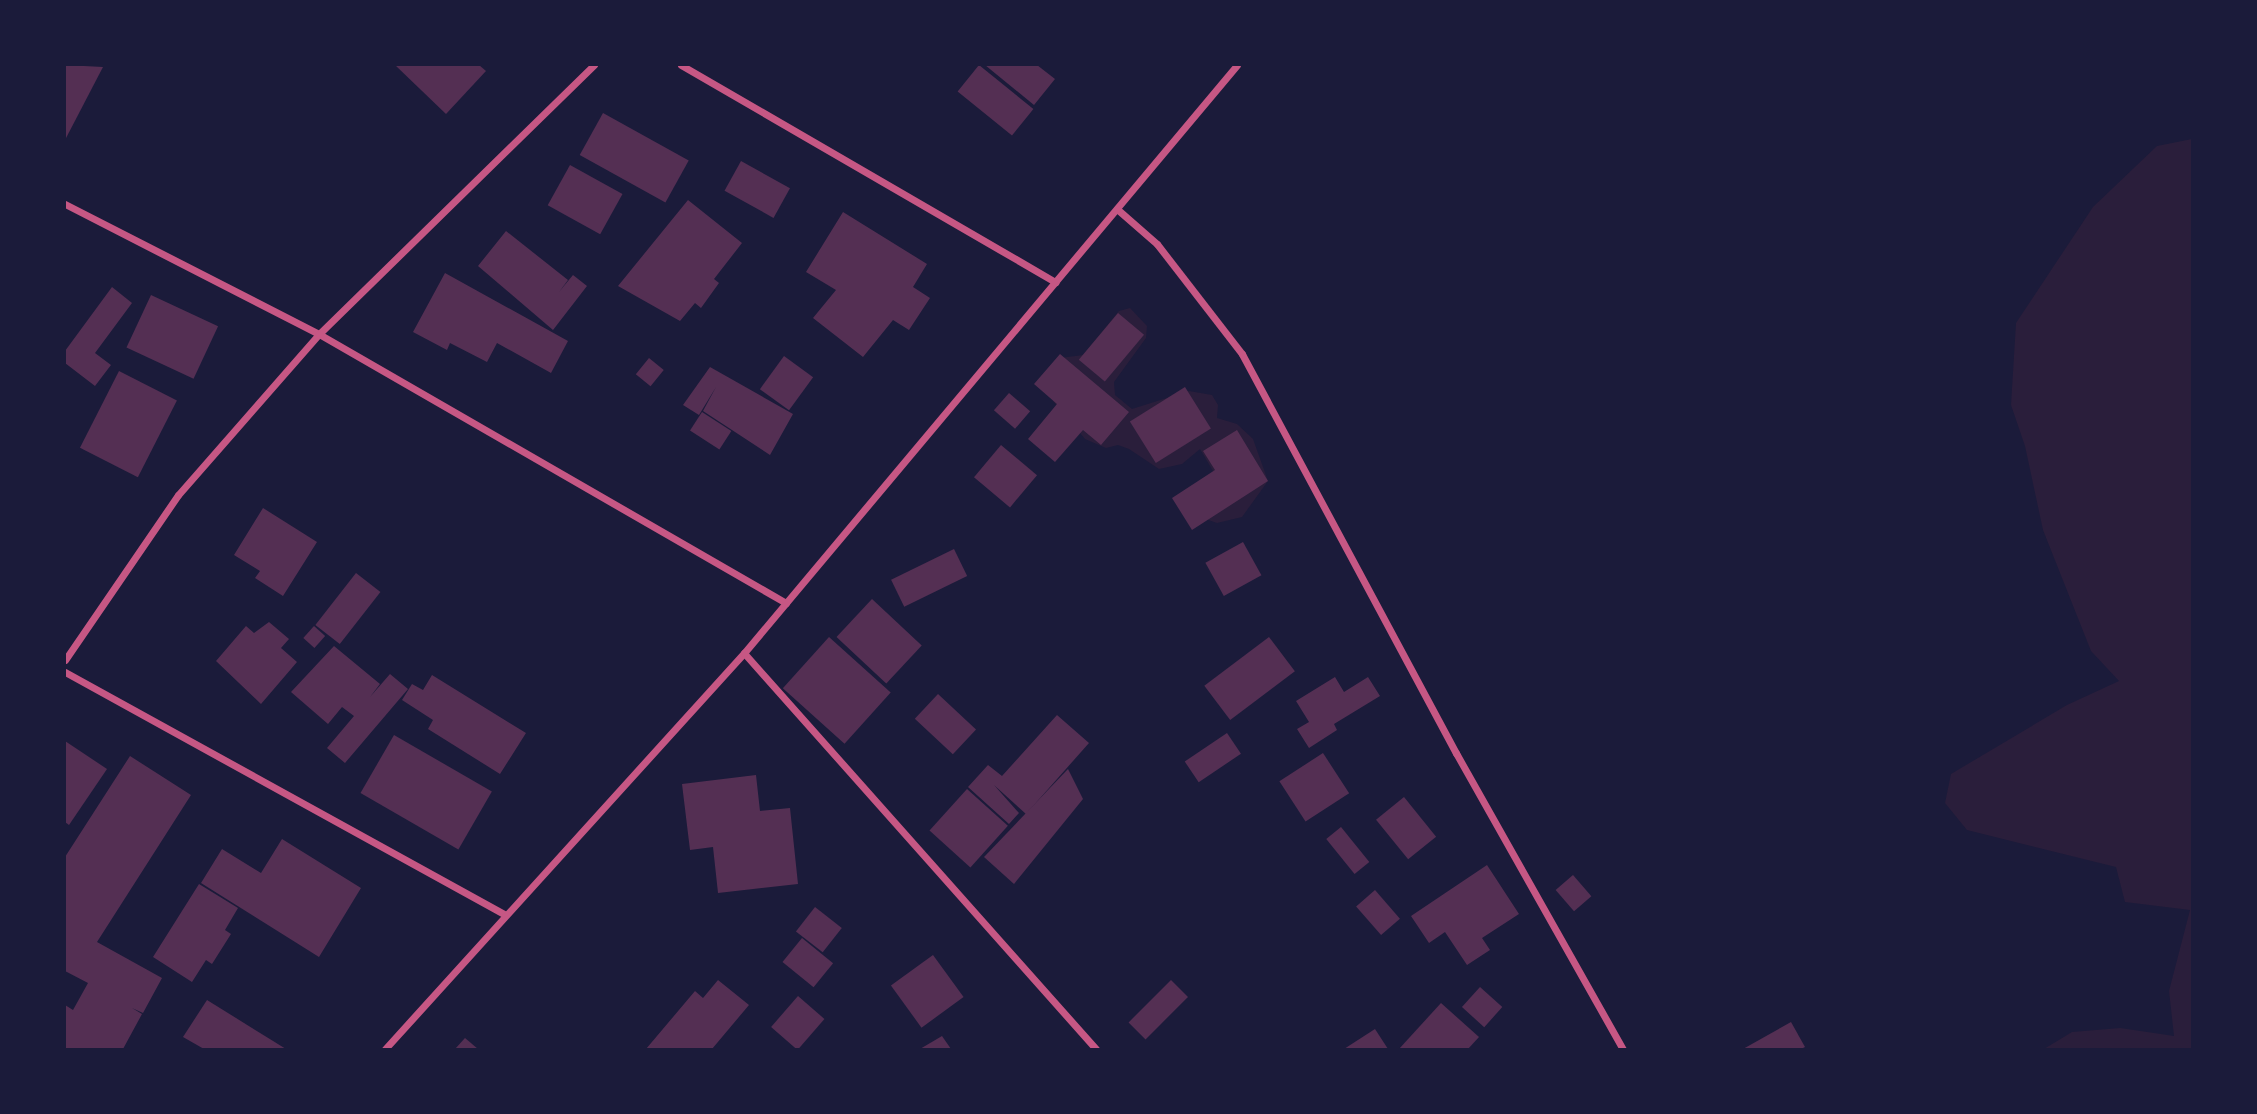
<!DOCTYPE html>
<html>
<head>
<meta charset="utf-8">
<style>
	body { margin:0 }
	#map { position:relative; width:2257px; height:1114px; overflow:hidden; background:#1b1b3a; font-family:Rubik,sans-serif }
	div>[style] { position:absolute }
	.green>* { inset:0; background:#2a1e3b }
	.building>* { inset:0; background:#542f53; transform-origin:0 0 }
	.minor>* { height:7px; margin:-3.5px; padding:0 3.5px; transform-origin:3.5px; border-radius:3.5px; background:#c65784 }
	span { translate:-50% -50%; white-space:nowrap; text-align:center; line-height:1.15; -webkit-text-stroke:7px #1b1b3a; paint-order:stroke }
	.frame { position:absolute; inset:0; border:66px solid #1b1b3a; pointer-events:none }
</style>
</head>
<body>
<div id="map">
	<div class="green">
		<div style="clip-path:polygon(2192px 139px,2192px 1049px,2044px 1049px,2072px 1032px,2120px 1028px,2174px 1036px,2169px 991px,2190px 910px,2125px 902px,2116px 867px,1967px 830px,1945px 803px,1951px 774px,2067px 705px,2119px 681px,2091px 651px,2043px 530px,2025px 446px,2011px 405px,2016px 323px,2093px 207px,2157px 146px)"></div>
		<div style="clip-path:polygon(1130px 308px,1147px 326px,1146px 338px,1114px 382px,1115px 395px,1132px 409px,1189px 391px,1212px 395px,1218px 405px,1217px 418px,1237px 424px,1253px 439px,1268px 481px,1242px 517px,1217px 523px,1197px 516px,1199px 492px,1213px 471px,1200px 449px,1182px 464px,1159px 469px,1129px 449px,1118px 445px,1106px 448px,1085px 439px,1053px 401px,1048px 388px,1060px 358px,1083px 355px,1119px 311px)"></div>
	</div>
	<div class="building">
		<div style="clip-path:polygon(65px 65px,103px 67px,65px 140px)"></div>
		<div style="clip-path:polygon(395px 65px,479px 65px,486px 71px,446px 114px)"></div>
		<div style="left:979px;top:65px;width:70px;height:34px;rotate:39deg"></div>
		<div style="clip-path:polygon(985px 65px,1037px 65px,1055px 79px,1034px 105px)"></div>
		<div style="left:603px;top:113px;width:98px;height:48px;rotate:29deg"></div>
		<div style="left:741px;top:161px;width:56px;height:34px;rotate:29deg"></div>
		<div style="left:570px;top:165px;width:60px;height:46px;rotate:29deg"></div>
		<div style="clip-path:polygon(688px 200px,742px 243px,714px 279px,719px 283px,701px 308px,695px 303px,680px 321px,618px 286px)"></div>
		<div style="clip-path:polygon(843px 212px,927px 264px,913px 287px,930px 298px,909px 330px,893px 320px,863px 357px,813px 318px,836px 290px,806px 272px)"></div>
		<div style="clip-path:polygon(506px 231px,568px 280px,559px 292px,573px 275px,587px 286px,553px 330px,478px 266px)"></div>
		<div style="clip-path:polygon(445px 273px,568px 341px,551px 373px,497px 343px,487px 362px,450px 343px,447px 350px,413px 332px)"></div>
		<div style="clip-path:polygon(112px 287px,132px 303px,95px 353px,111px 365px,95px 386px,65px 363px,65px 351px)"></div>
		<div style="left:151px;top:295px;width:74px;height:58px;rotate:25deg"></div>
		<div style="left:1118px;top:313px;width:34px;height:61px;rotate:40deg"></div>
		<div style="clip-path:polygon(1060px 354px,1129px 412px,1101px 445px,1083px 430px,1055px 462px,1028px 439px,1057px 404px,1034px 384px)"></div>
		<div style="left:784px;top:356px;width:36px;height:41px;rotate:36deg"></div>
		<div style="left:649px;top:358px;width:19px;height:21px;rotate:39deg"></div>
		<div style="clip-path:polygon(710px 367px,793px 414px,770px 455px,703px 411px,716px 387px,699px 415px,683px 405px)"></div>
		<div style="left:119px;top:371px;width:65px;height:86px;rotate:27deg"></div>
		<div style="left:1185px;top:387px;width:49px;height:65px;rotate:58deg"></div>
		<div style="left:1009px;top:393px;width:28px;height:23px;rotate:41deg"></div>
		<div style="left:702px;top:412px;width:35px;height:22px;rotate:33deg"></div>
		<div style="clip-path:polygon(1237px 430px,1268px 481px,1192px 530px,1172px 498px,1215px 470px,1203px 451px)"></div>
		<div style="left:1001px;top:445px;width:47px;height:42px;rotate:40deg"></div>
		<div style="clip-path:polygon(263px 508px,317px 542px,283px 596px,255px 578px,260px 571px,234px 555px)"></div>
		<div style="left:1243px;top:542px;width:38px;height:43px;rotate:61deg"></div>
		<div style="left:954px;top:549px;width:30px;height:70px;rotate:64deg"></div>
		<div style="left:356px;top:573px;width:31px;height:66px;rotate:38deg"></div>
		<div style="left:872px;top:599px;width:68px;height:52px;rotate:43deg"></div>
		<div style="clip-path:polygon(269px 622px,289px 639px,281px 648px,297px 662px,261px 704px,216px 661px,246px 626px,254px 633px)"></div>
		<div style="left:314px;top:626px;width:15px;height:16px;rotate:42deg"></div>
		<div style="left:829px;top:637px;width:83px;height:69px;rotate:42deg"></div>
		<div style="left:1269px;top:637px;width:43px;height:81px;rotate:53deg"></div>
		<div style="clip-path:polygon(334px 646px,380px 684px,370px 697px,390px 674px,408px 689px,345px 763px,327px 748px,354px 716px,342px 707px,328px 724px,291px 692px)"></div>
		<div style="clip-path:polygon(432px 675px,526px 733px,500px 774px,428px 729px,433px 720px,402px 700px,412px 684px,423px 690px)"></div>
		<div style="clip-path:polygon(1335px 677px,1344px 692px,1368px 677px,1380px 696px,1334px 724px,1337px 730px,1309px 748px,1297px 729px,1309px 722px,1296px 701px)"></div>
		<div style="left:938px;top:694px;width:52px;height:34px;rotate:43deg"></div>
		<div style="clip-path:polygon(1057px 715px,1089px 743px,1026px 814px,994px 785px,1019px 813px,1009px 824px,968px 787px,988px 765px,1002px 776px)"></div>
		<div style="left:1227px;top:733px;width:25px;height:51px;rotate:56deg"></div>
		<div style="left:394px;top:735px;width:113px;height:67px;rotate:30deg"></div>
		<div style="clip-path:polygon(65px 741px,107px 769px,69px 825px,65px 822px)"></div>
		<div style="left:1323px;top:753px;width:48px;height:52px;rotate:57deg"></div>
		<div style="clip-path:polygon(130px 756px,191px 795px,97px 942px,162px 978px,143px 1013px,132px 1008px,142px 1014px,123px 1049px,65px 1049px,65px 1005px,73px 1010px,88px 983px,65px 971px,65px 857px)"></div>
		<div style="clip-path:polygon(1068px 769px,1083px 799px,1014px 884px,984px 857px)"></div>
		<div style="clip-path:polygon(756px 775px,760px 811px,790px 808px,798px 884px,718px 893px,713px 847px,690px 850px,682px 784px)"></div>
		<div style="left:967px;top:789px;width:55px;height:56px;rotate:42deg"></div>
		<div style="left:1404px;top:797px;width:51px;height:36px;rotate:51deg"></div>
		<div style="left:1341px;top:827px;width:45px;height:19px;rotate:51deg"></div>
		<div style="clip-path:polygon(282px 839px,361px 888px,319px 957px,201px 883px,222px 849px,261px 873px)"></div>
		<div style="clip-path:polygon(1487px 865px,1519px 914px,1482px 938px,1490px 950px,1467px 965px,1445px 932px,1429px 943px,1411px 916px)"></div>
		<div style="left:1573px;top:875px;width:28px;height:23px;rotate:49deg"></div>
		<div style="clip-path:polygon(199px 884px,238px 908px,225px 930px,231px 934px,212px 964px,206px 960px,192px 982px,153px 957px)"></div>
		<div style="left:1375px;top:890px;width:38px;height:25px;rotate:49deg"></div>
		<div style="left:815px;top:907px;width:34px;height:31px;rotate:38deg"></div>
		<div style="left:802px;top:938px;width:40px;height:31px;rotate:39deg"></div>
		<div style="left:933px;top:955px;width:52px;height:52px;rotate:54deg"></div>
		<div style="clip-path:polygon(718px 980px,749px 1005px,712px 1049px,646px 1049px,695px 991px,703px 998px)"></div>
		<div style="left:1171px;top:980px;width:24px;height:60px;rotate:45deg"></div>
		<div style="left:1480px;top:987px;width:30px;height:27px;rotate:42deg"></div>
		<div style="left:798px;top:996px;width:35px;height:41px;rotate:41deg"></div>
		<div style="clip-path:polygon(207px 1000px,286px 1049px,204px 1049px,183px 1037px)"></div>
		<div style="clip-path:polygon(1441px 1003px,1479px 1037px,1468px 1049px,1399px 1049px)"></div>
		<div style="clip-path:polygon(1791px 1022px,1805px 1047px,1801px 1049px,1743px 1049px)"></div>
		<div style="clip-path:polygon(1375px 1029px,1388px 1049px,1344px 1049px)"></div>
		<div style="clip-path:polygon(942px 1036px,951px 1049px,920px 1049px)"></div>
		<div style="clip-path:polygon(465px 1038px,478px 1049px,455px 1049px)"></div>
	</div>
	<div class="minor">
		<div style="left:681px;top:65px;width:433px;rotate:30.1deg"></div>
		<div style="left:65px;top:204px;width:285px;rotate:27.1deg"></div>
		<div style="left:319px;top:334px;width:539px;rotate:29.94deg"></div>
		<div style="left:1117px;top:209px;width:53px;rotate:41.2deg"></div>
		<div style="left:1157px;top:244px;width:139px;rotate:52.3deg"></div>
		<div style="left:1242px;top:354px;width:453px;rotate:61.8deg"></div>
		<div style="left:1456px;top:753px;width:340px;rotate:60.6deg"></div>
		<div style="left:744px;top:653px;width:530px;rotate:48.37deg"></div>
		<div style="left:65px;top:660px;width:200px;rotate:-55.6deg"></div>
		<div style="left:178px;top:495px;width:214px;rotate:-48.8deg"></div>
		<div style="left:319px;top:334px;width:385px;rotate:-44.4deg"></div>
		<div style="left:65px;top:672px;width:501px;rotate:28.87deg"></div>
		<div style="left:385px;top:1049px;width:535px;rotate:-47.81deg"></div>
		<div style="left:744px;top:653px;width:767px;rotate:-50.02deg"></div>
	</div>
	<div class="frame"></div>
</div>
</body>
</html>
